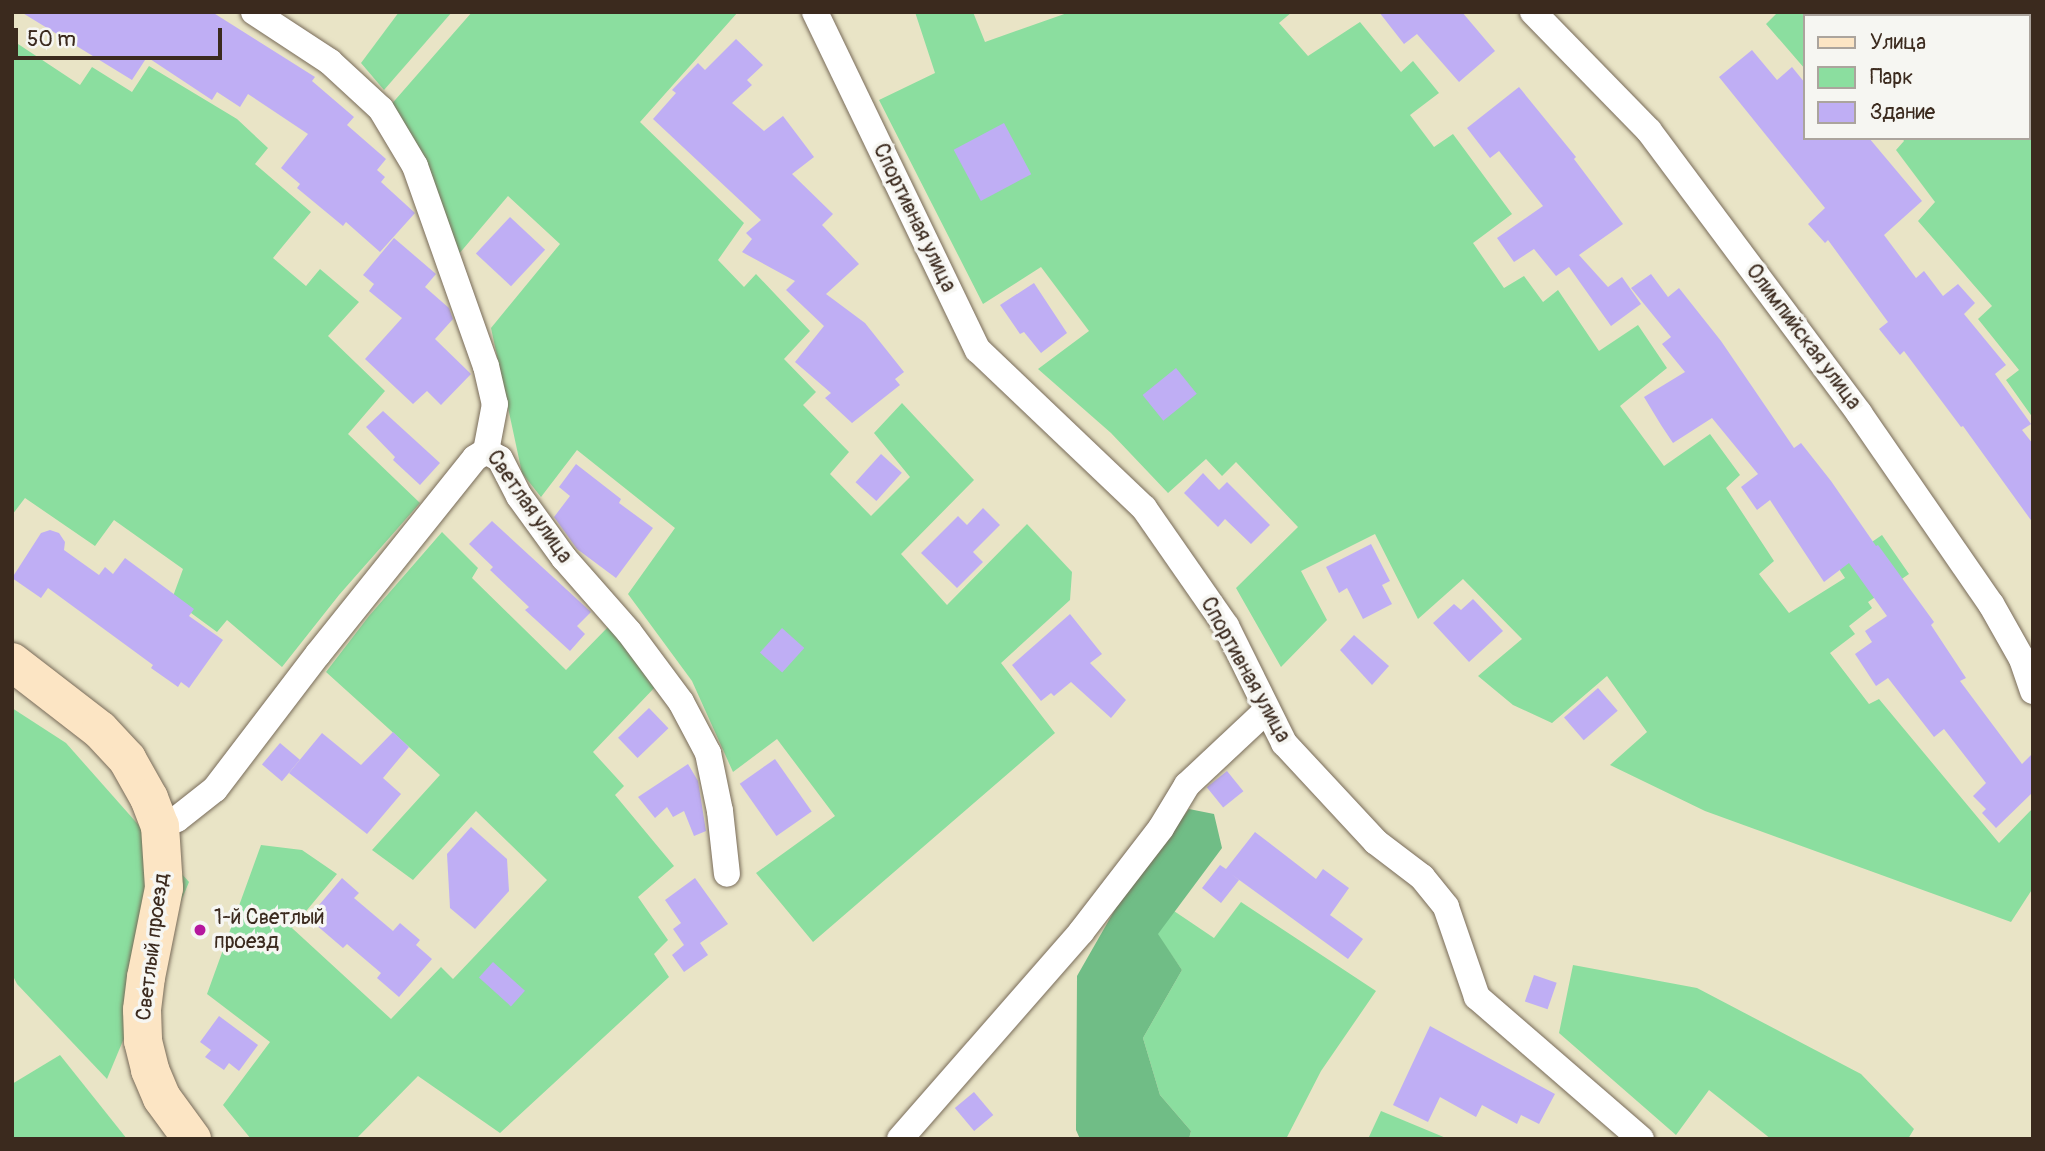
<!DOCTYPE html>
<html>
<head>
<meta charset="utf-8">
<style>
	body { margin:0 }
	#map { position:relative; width:2045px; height:1151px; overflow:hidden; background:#e9e4c6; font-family:Pangolin,sans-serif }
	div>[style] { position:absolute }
	.green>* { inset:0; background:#8bde9f }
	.forest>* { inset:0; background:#70bd86 }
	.building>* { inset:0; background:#bfaef4; transform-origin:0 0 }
	.roads { filter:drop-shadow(0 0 2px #786b59) drop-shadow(0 0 2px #786b59) }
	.street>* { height:26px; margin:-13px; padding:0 13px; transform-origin:13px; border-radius:13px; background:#fff }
	.secondary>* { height:38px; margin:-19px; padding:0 19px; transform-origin:19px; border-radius:19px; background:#fce5c4 }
	.dots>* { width:19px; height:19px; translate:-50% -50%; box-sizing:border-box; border:4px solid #f6f6f2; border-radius:50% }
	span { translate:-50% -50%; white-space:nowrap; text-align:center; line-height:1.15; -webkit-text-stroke:7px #f6f6f2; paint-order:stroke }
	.street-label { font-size:21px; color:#3b2a1e }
	.poi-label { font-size:21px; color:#3b2a1e }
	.left { translate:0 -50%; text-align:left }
	.frame { position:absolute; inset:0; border:14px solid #3b2a1e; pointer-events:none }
	.legend { position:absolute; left:1803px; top:14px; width:228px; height:126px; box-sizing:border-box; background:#f6f6f2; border:2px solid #aba49d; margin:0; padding:9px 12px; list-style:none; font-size:21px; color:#3b2a1e }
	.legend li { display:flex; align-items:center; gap:14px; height:35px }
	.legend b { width:35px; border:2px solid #aba49d }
	.scale { position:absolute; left:14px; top:28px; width:208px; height:32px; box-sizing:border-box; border:4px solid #3b2a1e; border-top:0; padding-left:9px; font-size:21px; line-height:24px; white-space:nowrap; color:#3b2a1e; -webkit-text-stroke:5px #f6f6f2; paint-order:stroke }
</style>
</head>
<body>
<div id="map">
	<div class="green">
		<div style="clip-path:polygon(399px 12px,452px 12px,384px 90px,361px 63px)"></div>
		<div style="clip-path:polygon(472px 12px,738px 12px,640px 122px,744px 223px,718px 260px,744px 287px,756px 274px,810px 331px,784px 359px,816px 392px,803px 405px,849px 452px,830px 474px,871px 516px,910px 477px,874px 433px,902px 403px,974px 480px,901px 554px,947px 605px,1027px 524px,1072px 572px,1070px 600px,1001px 663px,1055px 733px,813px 942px,756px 873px,835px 816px,777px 739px,733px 772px,692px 681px,628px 594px,675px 528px,577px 450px,541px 497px,522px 473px,491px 328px,560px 244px,508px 196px,458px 255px,389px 107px)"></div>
		<div style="clip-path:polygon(915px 12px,973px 12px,985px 42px,1070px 12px,1292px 12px,1279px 23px,1308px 56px,1360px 22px,1401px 72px,1413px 61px,1439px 93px,1410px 115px,1434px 147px,1453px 134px,1512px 214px,1473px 243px,1504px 288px,1524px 276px,1543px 302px,1558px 290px,1599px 351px,1638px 325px,1667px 368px,1620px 406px,1664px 466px,1710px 434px,1740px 475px,1726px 488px,1774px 561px,1759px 574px,1789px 613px,1845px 578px,1837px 566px,1882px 535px,1909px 574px,1868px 602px,1872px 608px,1849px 626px,1855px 634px,1830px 653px,1869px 704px,1879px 699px,1999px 843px,2033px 808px,2033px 888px,2011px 922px,1705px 811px,1610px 765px,1647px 732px,1607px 676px,1552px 723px,1513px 705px,1478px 676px,1522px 639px,1463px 579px,1418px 619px,1375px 534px,1301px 571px,1327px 620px,1281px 667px,1236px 588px,1298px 527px,1236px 462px,1222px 476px,1206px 459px,1168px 493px,1111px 433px,1038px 369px,1089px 331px,1041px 267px,983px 304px,879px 100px,935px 73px)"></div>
		<div style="clip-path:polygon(1778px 12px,2033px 12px,2033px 418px,2006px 380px,2019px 370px,1978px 319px,1992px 306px,1918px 221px,1935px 202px,1896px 150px,1904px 141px,1902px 138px,2029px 138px,2029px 16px,1805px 16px,1805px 69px,1766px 24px)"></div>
		<div style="clip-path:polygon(12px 40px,80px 85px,92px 67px,132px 92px,149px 66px,237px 119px,268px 148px,255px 164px,311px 212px,273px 258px,306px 286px,320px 269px,359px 302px,328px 336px,385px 391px,348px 434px,420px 503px,339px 595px,282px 667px,227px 620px,217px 632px,172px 599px,183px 569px,114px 520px,95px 546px,25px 498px,12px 515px)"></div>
		<div style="clip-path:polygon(442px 532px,478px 568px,472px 578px,566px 670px,608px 627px,658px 684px,593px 752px,624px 786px,615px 795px,674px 866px,638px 897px,668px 940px,654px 954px,669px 977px,500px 1133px,418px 1076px,356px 1139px,251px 1139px,223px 1105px,270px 1042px,207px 994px,261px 845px,302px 850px,337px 874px,292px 928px,391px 1019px,441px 967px,453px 979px,547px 880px,476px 811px,413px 880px,372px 850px,440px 775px,326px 672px,369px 616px)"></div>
		<div style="clip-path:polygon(12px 708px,66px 743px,189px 882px,107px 1079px,17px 984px,12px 974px)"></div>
		<div style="clip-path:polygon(1241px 902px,1376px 991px,1321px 1071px,1286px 1139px,1189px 1139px,1191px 1131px,1160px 1095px,1143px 1038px,1182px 970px,1157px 934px,1174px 911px,1214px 938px)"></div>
		<div style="clip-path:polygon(1573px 965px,1697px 988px,1861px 1074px,1914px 1129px,1908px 1139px,1771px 1139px,1709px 1090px,1676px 1135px,1559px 1033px)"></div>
		<div style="clip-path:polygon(60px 1055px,127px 1139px,12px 1139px,12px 1084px)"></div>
		<div style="clip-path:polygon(1381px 1111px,1446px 1138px,1445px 1139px,1368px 1139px)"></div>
	</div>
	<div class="forest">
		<div style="clip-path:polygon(1189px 809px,1214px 814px,1222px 848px,1158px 934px,1182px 970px,1143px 1038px,1160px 1095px,1191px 1131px,1189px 1139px,1080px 1139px,1076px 1130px,1077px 976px,1121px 899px)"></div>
	</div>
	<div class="building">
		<div style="clip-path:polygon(21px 12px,212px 12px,315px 77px,312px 81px,354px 117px,347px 125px,386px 159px,377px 170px,385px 177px,381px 182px,415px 213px,380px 252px,346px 222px,343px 226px,297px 188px,300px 184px,281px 168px,308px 134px,248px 94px,240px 107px,217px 92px,212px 100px,147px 57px,132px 80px)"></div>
		<div style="clip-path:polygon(1379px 12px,1462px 12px,1495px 51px,1459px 82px,1417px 34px,1404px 44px)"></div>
		<div style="clip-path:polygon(736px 39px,763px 65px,747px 80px,752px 85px,732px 103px,764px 131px,783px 116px,814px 157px,792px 174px,833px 214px,822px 225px,859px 264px,826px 294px,865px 323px,904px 372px,895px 379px,900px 385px,852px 423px,825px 398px,831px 393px,795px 362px,824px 326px,786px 290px,795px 281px,742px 252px,752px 239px,746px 233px,761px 220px,653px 119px,676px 93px,672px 90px,698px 63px,705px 70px)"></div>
		<div style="clip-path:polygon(1752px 50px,1777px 80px,1792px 67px,1805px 83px,1805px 138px,1869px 138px,1922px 201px,1884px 235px,1916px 278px,1924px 271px,1943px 296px,1958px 284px,1975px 303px,1964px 314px,2006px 365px,1995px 374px,2031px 424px,2022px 430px,2033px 444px,2033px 523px,1963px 426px,1961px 427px,1904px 351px,1900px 355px,1879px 329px,1888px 322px,1828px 240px,1825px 243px,1808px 224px,1825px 208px,1719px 77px)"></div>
		<div style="clip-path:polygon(1519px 87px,1576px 157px,1574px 159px,1623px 224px,1579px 255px,1608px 287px,1622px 277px,1641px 304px,1611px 326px,1569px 267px,1556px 276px,1534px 249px,1514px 262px,1497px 238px,1543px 206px,1499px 151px,1490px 158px,1467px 128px)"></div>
		<div style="left:1004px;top:123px;width:58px;height:57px;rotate:62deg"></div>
		<div style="left:510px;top:217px;width:48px;height:50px;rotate:43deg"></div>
		<div style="clip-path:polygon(394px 238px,436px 274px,425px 287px,449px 308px,453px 319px,435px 339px,471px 374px,441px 405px,427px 391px,413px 404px,365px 359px,402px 318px,369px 291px,374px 284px,363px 275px)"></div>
		<div style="clip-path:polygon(1651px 274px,1668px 297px,1679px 288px,1721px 341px,1794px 448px,1801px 443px,1831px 481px,1876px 546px,1878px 545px,1934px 622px,1931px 625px,1966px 678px,1960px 681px,2022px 764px,2033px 753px,2033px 792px,1996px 828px,1982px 813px,1986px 809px,1973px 796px,1986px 783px,1944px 729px,1934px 737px,1888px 678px,1876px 686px,1855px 654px,1872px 642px,1865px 631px,1887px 616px,1849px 563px,1824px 582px,1770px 500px,1757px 510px,1741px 487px,1758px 474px,1712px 418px,1673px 443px,1661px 425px,1644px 397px,1685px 372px,1662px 344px,1671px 337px,1631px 288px)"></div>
		<div style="clip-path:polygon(1034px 283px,1067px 333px,1041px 353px,1024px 332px,1020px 334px,1000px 305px)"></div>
		<div style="left:1176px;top:368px;width:33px;height:43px;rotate:51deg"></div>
		<div style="clip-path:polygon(383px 411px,440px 463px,420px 485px,393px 460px,395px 457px,366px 427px)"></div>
		<div style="left:881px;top:454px;width:28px;height:38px;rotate:42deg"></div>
		<div style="clip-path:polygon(576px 464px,621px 499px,619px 503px,653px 528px,616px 578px,577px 549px,554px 517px,570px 496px,559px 487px)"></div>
		<div style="clip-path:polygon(1203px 473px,1219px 490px,1227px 482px,1270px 525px,1251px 544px,1225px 519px,1218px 527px,1184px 493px)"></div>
		<div style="clip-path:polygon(983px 508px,1000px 525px,973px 552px,983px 562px,957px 588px,921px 553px,958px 516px,967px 525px)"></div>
		<div style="clip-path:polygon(492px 521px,591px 612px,577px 626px,585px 634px,570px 651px,525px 610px,529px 607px,490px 570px,493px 567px,469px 544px)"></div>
		<div style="clip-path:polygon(50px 530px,59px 533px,65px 542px,64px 550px,99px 575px,105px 567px,113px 574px,125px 558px,194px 609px,189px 616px,223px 640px,189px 688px,181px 682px,178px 687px,151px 668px,153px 665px,48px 588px,41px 598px,12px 578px,41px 533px)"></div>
		<div style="clip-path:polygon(1371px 544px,1390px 581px,1382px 585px,1392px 604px,1363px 619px,1347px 588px,1339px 593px,1326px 567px)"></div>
		<div style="clip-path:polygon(1473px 599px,1503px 631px,1469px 662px,1433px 623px,1454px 604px,1461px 610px)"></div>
		<div style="clip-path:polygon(1070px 614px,1102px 654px,1090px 663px,1126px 700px,1111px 718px,1071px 682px,1054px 696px,1051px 693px,1041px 701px,1012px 665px)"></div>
		<div style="left:782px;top:628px;width:30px;height:33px;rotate:42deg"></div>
		<div style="clip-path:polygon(1354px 635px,1389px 666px,1372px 685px,1340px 650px)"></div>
		<div style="left:1598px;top:688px;width:30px;height:45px;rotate:49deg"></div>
		<div style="left:649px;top:708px;width:28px;height:43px;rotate:46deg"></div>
		<div style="clip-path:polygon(393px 732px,409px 747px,383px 778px,401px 794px,367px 834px,289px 773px,322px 733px,361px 765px)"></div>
		<div style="left:280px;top:743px;width:26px;height:28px;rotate:40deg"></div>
		<div style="left:775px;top:759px;width:64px;height:43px;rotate:55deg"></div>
		<div style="clip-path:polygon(688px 764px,698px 781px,706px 831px,694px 836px,684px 811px,673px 817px,667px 807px,655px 818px,638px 797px)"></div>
		<div style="left:1227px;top:771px;width:26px;height:26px;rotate:51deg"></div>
		<div style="clip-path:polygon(471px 827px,507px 859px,509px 891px,475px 929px,450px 908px,447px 854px)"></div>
		<div style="clip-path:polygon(1255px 832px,1316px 879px,1323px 869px,1349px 888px,1330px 915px,1363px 939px,1348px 959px,1231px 874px,1239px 880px,1221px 903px,1202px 888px,1220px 865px,1226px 869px)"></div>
		<div style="clip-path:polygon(342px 878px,359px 893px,354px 898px,393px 931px,400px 923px,420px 940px,416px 945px,432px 959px,399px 997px,377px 978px,381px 973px,347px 944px,343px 948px,308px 918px)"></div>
		<div style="clip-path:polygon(695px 878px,728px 924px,700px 943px,708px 955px,684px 972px,672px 955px,684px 945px,673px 929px,681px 923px,665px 900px)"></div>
		<div style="left:493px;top:962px;width:43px;height:21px;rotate:42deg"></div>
		<div style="left:1534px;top:975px;width:24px;height:28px;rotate:19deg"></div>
		<div style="clip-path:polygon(219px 1016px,258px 1045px,239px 1071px,229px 1063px,224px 1070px,205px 1057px,211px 1050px,200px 1042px)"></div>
		<div style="clip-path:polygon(1430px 1026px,1555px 1094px,1539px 1124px,1521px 1115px,1517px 1124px,1482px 1105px,1476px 1117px,1440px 1097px,1428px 1122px,1393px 1105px)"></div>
		<div style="left:974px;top:1092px;width:30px;height:25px;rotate:50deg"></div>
	</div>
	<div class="roads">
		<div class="street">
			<div style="left:254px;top:12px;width:91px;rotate:33.3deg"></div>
			<div style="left:330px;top:62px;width:69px;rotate:42.7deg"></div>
			<div style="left:381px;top:109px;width:66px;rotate:59.2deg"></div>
			<div style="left:415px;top:166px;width:212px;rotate:70.5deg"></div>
			<div style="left:486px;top:366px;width:39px;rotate:77deg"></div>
			<div style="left:495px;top:404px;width:48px;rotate:100.8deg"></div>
			<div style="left:486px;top:451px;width:16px;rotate:30deg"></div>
			<div style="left:500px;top:459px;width:42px;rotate:62.8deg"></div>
			<div style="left:519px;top:496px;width:77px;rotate:54deg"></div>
			<div style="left:564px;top:558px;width:98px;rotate:48.7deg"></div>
			<div style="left:629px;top:632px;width:87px;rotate:53.4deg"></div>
			<div style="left:681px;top:702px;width:58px;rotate:62.1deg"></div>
			<div style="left:708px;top:753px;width:59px;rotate:78.3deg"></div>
			<div style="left:720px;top:811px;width:63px;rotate:83.7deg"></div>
			<div style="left:815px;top:12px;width:375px;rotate:64.3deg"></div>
			<div style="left:978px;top:350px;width:229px;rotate:43.6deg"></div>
			<div style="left:1144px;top:508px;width:144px;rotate:55.2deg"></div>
			<div style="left:1226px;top:626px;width:131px;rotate:63.6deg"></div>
			<div style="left:1284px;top:743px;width:135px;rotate:47.1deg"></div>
			<div style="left:1376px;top:842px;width:58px;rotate:37.3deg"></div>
			<div style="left:1422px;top:877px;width:38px;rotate:51deg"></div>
			<div style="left:1446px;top:907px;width:95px;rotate:71deg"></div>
			<div style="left:1477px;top:997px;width:217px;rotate:40.9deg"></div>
			<div style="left:1533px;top:12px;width:166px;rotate:45.7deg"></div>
			<div style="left:1649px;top:131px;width:352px;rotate:53.3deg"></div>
			<div style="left:1859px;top:413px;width:232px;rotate:55.4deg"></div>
			<div style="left:1991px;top:604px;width:63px;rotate:60.6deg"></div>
			<div style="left:2022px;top:659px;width:34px;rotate:71deg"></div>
			<div style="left:160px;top:826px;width:18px;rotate:-22deg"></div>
			<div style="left:177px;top:819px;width:48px;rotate:-38.3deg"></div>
			<div style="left:215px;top:789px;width:170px;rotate:-52.7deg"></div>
			<div style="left:318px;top:654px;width:251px;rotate:-51.3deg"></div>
			<div style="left:475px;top:458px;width:13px;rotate:-32deg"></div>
			<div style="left:900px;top:1139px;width:275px;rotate:-48.8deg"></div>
			<div style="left:1081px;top:932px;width:131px;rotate:-52.4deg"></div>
			<div style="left:1161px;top:828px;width:50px;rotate:-58.8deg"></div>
			<div style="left:1187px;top:785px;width:108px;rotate:-43.1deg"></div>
		</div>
		<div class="secondary">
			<div style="left:12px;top:662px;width:111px;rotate:37.7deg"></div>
			<div style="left:100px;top:730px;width:40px;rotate:47deg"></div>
			<div style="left:127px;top:759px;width:45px;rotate:60.6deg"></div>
			<div style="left:149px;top:798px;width:30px;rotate:69deg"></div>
			<div style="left:160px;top:826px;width:62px;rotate:86.3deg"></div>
			<div style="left:164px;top:888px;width:91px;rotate:101.4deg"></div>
			<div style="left:146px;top:977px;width:33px;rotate:97deg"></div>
			<div style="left:142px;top:1010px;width:31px;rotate:88deg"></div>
			<div style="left:143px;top:1041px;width:30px;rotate:76deg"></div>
			<div style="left:150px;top:1070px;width:30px;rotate:67deg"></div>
			<div style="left:162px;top:1098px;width:51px;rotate:53.8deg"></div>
		</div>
	</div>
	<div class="dots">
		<div style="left:200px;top:930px;background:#b5179e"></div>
	</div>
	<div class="street-label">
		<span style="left:914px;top:218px;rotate:64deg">Спортивная улица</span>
		<span style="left:1803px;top:337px;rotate:53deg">Олимпийская улица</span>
		<span style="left:529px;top:507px;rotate:55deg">Светлая улица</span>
		<span style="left:1245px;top:670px;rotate:61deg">Спортивная улица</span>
		<span style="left:153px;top:947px;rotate:-83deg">Светлый проезд</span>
	</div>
	<div class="poi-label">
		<span class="left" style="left:214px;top:930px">1-й Светлый<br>проезд</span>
	</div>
	<div class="frame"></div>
	<ul class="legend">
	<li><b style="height:9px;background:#fce5c4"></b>Улица</li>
	<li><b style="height:19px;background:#8bde9f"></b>Парк</li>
	<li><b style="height:19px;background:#bfaef4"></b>Здание</li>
	</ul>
	<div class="scale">50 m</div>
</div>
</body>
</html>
